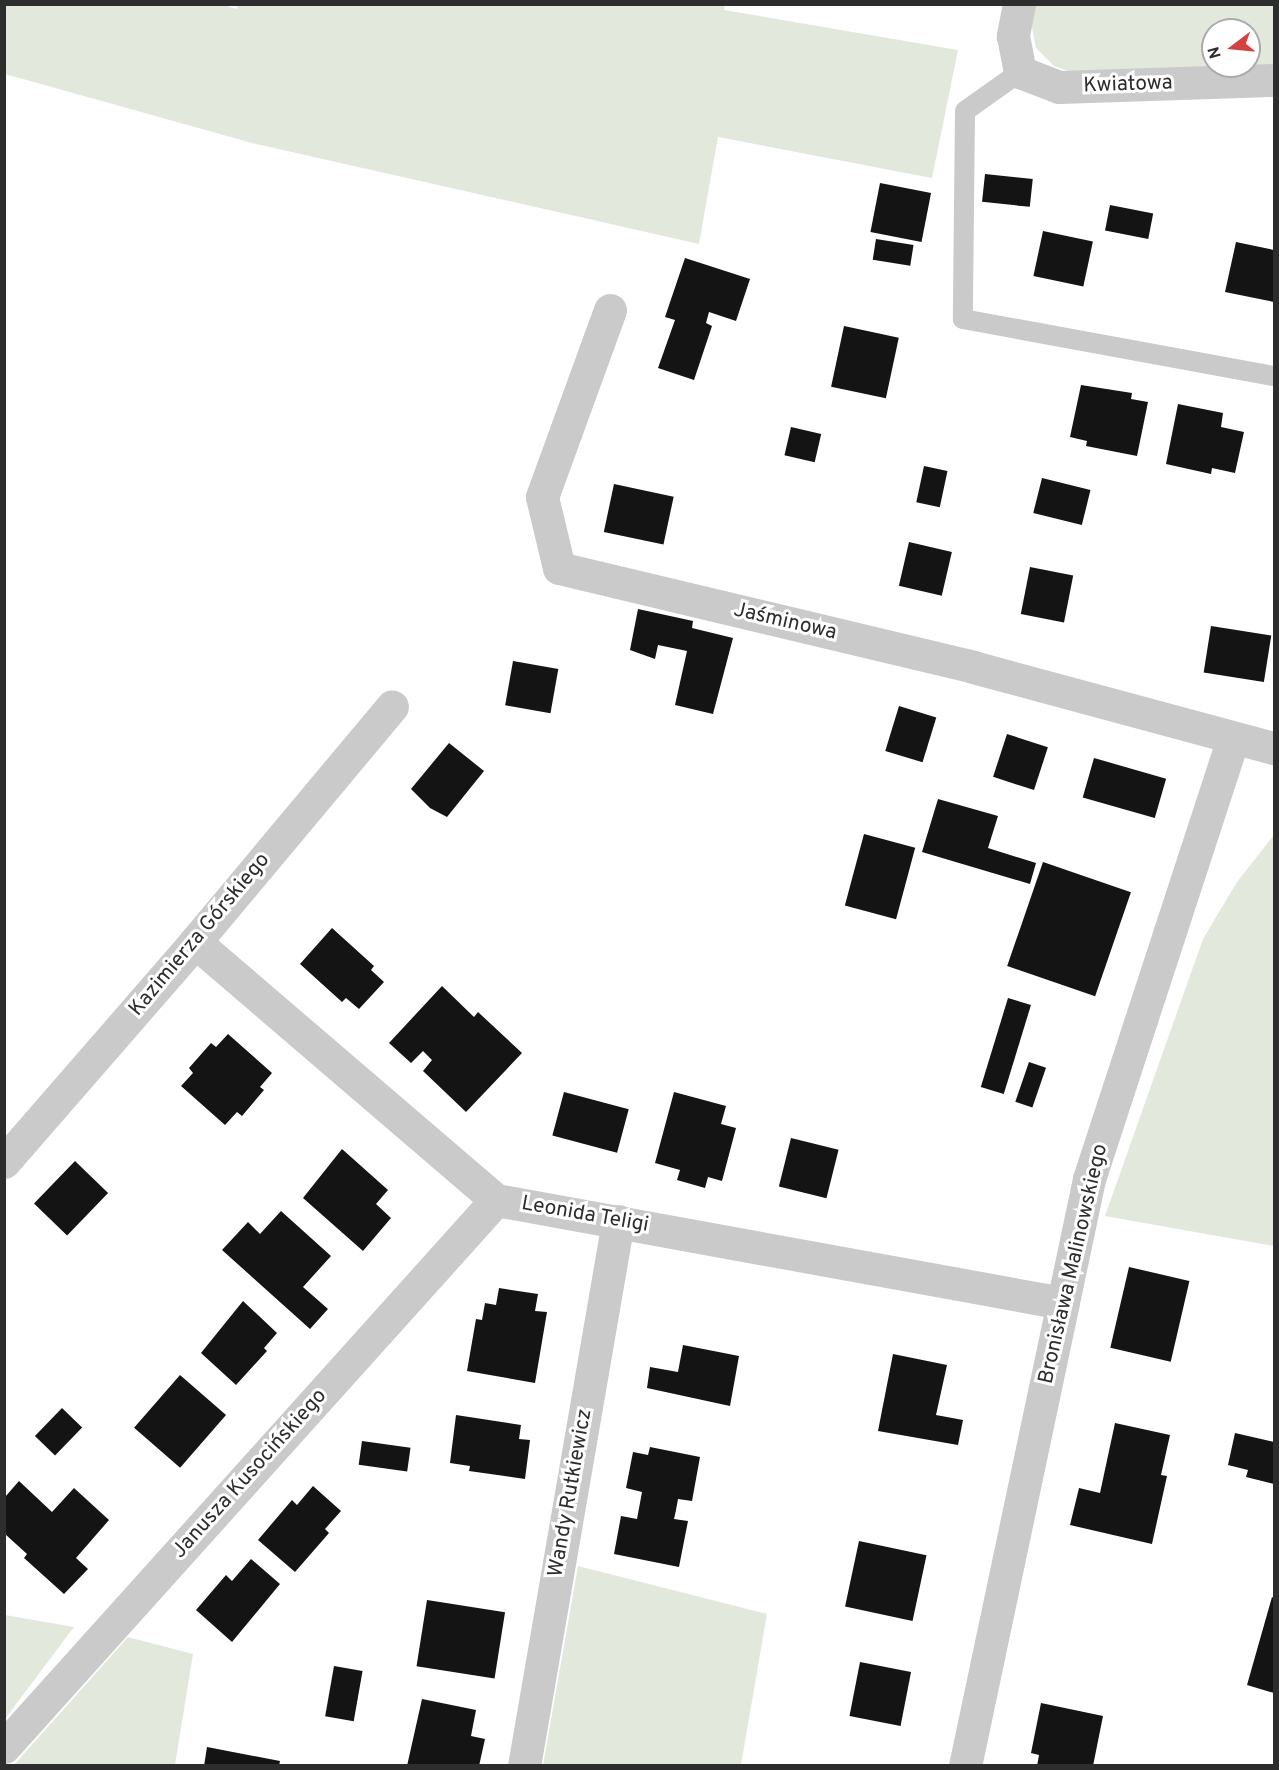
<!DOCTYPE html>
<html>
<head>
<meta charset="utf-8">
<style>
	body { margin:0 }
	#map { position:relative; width:1279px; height:1770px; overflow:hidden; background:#fff; font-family:Overpass,sans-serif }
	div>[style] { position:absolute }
	.green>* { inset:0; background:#e2e9dc }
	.building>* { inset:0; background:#141414; transform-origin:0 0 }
	.service>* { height:20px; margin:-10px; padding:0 10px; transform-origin:10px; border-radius:10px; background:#cacaca }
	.minor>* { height:33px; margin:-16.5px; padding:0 16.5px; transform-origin:16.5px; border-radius:16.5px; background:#cacaca }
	span { translate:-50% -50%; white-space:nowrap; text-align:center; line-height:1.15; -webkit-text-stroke:6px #fff; paint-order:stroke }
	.street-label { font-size:21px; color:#2d2d2d }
	.frame { position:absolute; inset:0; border:6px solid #2d2d2d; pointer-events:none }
	.north { position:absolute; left:1201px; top:18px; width:60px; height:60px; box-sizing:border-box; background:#fff; border:2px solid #ababab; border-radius:50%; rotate:254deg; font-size:16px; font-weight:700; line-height:24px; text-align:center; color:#2d2d2d }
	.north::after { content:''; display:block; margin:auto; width:21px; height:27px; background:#d34241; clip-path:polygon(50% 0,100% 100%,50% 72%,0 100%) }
</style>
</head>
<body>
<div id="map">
	<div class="green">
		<div style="clip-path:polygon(223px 5px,237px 9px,238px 4px,725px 5px,724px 10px,958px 50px,932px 178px,718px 137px,699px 244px,252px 143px,5px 74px,5px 5px)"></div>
		<div style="clip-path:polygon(evenodd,1033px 5px,1274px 5px,1274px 67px,1071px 72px,1054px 66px,1036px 48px,1031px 22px,1033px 5px,1213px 30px,1249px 30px,1249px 66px,1213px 66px,1213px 30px)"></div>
		<div style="clip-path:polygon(1274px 835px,1274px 1246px,1105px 1216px,1203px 939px,1237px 882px)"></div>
		<div style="clip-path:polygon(578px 1566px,767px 1614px,741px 1765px,543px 1765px)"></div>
		<div style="clip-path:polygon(5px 1615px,74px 1627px,5px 1719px,4px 1615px)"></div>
		<div style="clip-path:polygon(128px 1637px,193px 1654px,175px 1765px,13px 1766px)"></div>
	</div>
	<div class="building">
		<div style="left:985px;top:174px;width:48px;height:28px;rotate:6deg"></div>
		<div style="left:880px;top:183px;width:52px;height:50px;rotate:11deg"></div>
		<div style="left:1110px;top:205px;width:44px;height:26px;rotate:11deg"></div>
		<div style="left:1043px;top:231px;width:51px;height:46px;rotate:12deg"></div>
		<div style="left:876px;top:239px;width:38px;height:21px;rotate:9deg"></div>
		<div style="clip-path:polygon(1236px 242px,1274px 250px,1274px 302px,1225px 292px)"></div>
		<div style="clip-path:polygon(685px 258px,750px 279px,736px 321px,709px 312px,706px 323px,712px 326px,694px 380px,658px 368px,675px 320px,665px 317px)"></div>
		<div style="left:844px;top:326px;width:56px;height:62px;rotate:12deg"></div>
		<div style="clip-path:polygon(1081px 385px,1132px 393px,1131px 399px,1148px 402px,1137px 456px,1086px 446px,1087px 441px,1070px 437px)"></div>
		<div style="clip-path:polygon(1178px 404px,1223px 413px,1221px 427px,1244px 432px,1235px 473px,1212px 468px,1211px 474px,1166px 464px)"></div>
		<div style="left:791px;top:427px;width:31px;height:29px;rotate:13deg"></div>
		<div style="left:924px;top:466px;width:24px;height:37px;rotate:12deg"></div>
		<div style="left:1042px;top:478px;width:50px;height:36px;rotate:14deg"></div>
		<div style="left:614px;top:484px;width:61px;height:49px;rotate:12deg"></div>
		<div style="left:909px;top:542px;width:44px;height:45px;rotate:13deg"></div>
		<div style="left:1030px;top:567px;width:44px;height:48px;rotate:11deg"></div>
		<div style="clip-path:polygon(638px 609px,693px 621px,692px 628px,733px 638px,713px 714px,675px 705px,687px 651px,658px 645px,655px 659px,630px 650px)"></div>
		<div style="left:1211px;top:626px;width:61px;height:47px;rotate:9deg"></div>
		<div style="left:513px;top:661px;width:46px;height:45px;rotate:10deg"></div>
		<div style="left:899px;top:706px;width:39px;height:47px;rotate:17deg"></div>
		<div style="left:1007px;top:734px;width:43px;height:45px;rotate:18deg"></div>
		<div style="clip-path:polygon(449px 743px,484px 771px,447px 817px,430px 808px,411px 789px)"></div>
		<div style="left:1094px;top:758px;width:75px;height:41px;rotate:16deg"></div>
		<div style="clip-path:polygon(938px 799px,998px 816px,988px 848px,1036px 863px,1030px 884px,922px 852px)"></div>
		<div style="left:864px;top:834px;width:53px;height:74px;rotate:15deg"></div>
		<div style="left:1043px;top:862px;width:93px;height:110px;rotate:19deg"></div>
		<div style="clip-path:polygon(332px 928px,374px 966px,371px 970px,384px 982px,359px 1009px,346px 998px,342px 1002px,300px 964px)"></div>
		<div style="clip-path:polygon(442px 986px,474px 1017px,478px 1012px,522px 1053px,466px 1112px,423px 1071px,432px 1060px,423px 1051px,411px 1063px,389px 1043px)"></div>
		<div style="left:1008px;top:998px;width:24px;height:93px;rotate:17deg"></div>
		<div style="clip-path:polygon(228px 1034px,272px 1073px,260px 1087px,264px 1090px,242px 1116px,237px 1112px,225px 1125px,181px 1086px,193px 1073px,189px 1068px,211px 1043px,216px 1047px)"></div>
		<div style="left:1029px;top:1062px;width:18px;height:42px;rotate:19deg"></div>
		<div style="left:564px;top:1092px;width:67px;height:45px;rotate:15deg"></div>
		<div style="clip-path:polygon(674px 1092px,726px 1106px,721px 1124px,736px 1128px,722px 1181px,708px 1177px,705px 1188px,677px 1180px,680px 1170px,655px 1163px)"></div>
		<div style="left:791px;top:1138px;width:49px;height:50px;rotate:14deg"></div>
		<div style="clip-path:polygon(342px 1149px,388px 1190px,376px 1204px,391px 1218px,363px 1251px,303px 1198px)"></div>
		<div style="left:75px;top:1161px;width:46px;height:59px;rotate:44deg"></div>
		<div style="clip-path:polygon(281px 1211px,331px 1256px,303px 1287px,328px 1309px,310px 1329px,222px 1250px,248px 1222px,260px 1234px)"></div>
		<div style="left:1129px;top:1267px;width:62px;height:83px;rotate:13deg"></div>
		<div style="clip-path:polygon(499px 1288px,538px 1294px,535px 1311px,547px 1312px,535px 1383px,467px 1371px,476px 1319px,482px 1320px,485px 1303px,496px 1305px)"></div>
		<div style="clip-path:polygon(243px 1301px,277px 1333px,264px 1348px,267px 1351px,236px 1385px,201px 1353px)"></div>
		<div style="clip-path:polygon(683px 1345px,739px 1356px,730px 1406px,647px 1388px,650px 1367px,678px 1372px)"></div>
		<div style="clip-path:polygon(893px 1354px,947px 1365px,936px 1415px,963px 1420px,958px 1445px,878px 1431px)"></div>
		<div style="left:180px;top:1375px;width:61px;height:70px;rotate:41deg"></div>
		<div style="left:62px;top:1408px;width:28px;height:39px;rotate:44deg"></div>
		<div style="clip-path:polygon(456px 1415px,521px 1425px,519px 1439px,530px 1440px,525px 1479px,469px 1471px,470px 1466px,450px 1463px)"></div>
		<div style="clip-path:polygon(1115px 1423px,1170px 1435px,1161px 1475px,1167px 1476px,1152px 1544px,1070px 1525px,1079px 1488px,1100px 1493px)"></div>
		<div style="clip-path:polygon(1235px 1433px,1274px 1442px,1274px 1484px,1246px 1477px,1248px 1470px,1228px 1465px)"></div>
		<div style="left:362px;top:1441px;width:49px;height:24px;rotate:8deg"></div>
		<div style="clip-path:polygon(650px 1447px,700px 1457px,692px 1501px,678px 1499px,676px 1510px,674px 1519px,688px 1521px,679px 1567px,614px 1554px,621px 1516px,637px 1519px,642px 1492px,626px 1488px,633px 1452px,648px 1455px)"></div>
		<div style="clip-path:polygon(19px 1481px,52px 1512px,74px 1488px,109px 1520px,76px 1558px,88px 1569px,64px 1594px,24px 1558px,27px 1554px,5px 1534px,5px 1497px)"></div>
		<div style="clip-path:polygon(313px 1486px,341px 1511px,325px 1529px,329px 1533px,295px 1572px,258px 1540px,292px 1500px,297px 1505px)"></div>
		<div style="left:859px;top:1541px;width:69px;height:67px;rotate:12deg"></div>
		<div style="clip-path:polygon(251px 1559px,280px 1584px,232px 1642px,196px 1610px,226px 1575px,232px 1581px)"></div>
		<div style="clip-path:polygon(1272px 1597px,1274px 1598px,1274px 1693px,1247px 1685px)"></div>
		<div style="left:427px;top:1600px;width:79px;height:67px;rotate:9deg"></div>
		<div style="left:860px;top:1662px;width:52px;height:55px;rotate:11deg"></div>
		<div style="left:334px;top:1666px;width:29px;height:51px;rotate:10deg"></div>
		<div style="clip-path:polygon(422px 1699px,476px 1710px,471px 1736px,485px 1739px,479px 1766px,407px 1766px)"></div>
		<div style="clip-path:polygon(1041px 1703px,1103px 1716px,1093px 1766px,1037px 1766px,1039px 1755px,1031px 1753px)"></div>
		<div style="clip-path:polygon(207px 1747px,280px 1761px,279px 1766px,204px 1766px)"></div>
	</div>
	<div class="service">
		<div style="left:1020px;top:72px;width:67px;rotate:144.7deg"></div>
		<div style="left:965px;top:111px;width:208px;rotate:90.6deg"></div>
		<div style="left:963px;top:319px;width:316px;rotate:10.4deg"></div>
	</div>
	<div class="minor">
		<div style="left:1019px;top:4px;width:33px;rotate:101deg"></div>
		<div style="left:1013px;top:36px;width:37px;rotate:79deg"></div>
		<div style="left:1020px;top:72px;width:42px;rotate:21deg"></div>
		<div style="left:1059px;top:87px;width:215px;rotate:-1.9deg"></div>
		<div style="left:610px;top:310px;width:199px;rotate:110deg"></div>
		<div style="left:542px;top:497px;width:73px;rotate:76.5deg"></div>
		<div style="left:559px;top:568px;width:426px;rotate:13.4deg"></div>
		<div style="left:973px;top:667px;width:312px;rotate:15.1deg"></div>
		<div style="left:195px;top:942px;width:396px;rotate:40.6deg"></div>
		<div style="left:496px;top:1200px;width:576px;rotate:10.3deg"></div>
		<div style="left:4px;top:1162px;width:291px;rotate:-49deg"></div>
		<div style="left:195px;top:942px;width:307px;rotate:-50.1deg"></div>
		<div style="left:4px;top:1747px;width:736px;rotate:-48.03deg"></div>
		<div style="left:524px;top:1766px;width:553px;rotate:-80.21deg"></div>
		<div style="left:965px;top:1766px;width:600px;rotate:-78.07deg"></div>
		<div style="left:1089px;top:1179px;width:463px;rotate:-71.9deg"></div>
	</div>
	<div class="street-label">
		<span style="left:1128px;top:85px;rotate:-2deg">Kwiatowa</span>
		<span style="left:785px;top:622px;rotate:13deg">Jaśminowa</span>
		<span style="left:200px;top:935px;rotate:-50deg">Kazimierza Górskiego</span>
		<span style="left:585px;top:1215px;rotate:10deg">Leonida Teligi</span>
		<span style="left:1074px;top:1264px;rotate:-77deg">Bronisława Malinowskiego</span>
		<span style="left:250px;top:1474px;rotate:-48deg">Janusza Kusocińskiego</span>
		<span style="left:571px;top:1493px;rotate:-80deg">Wandy Rutkiewicz</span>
	</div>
	<div class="frame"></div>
	<div class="north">N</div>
</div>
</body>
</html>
